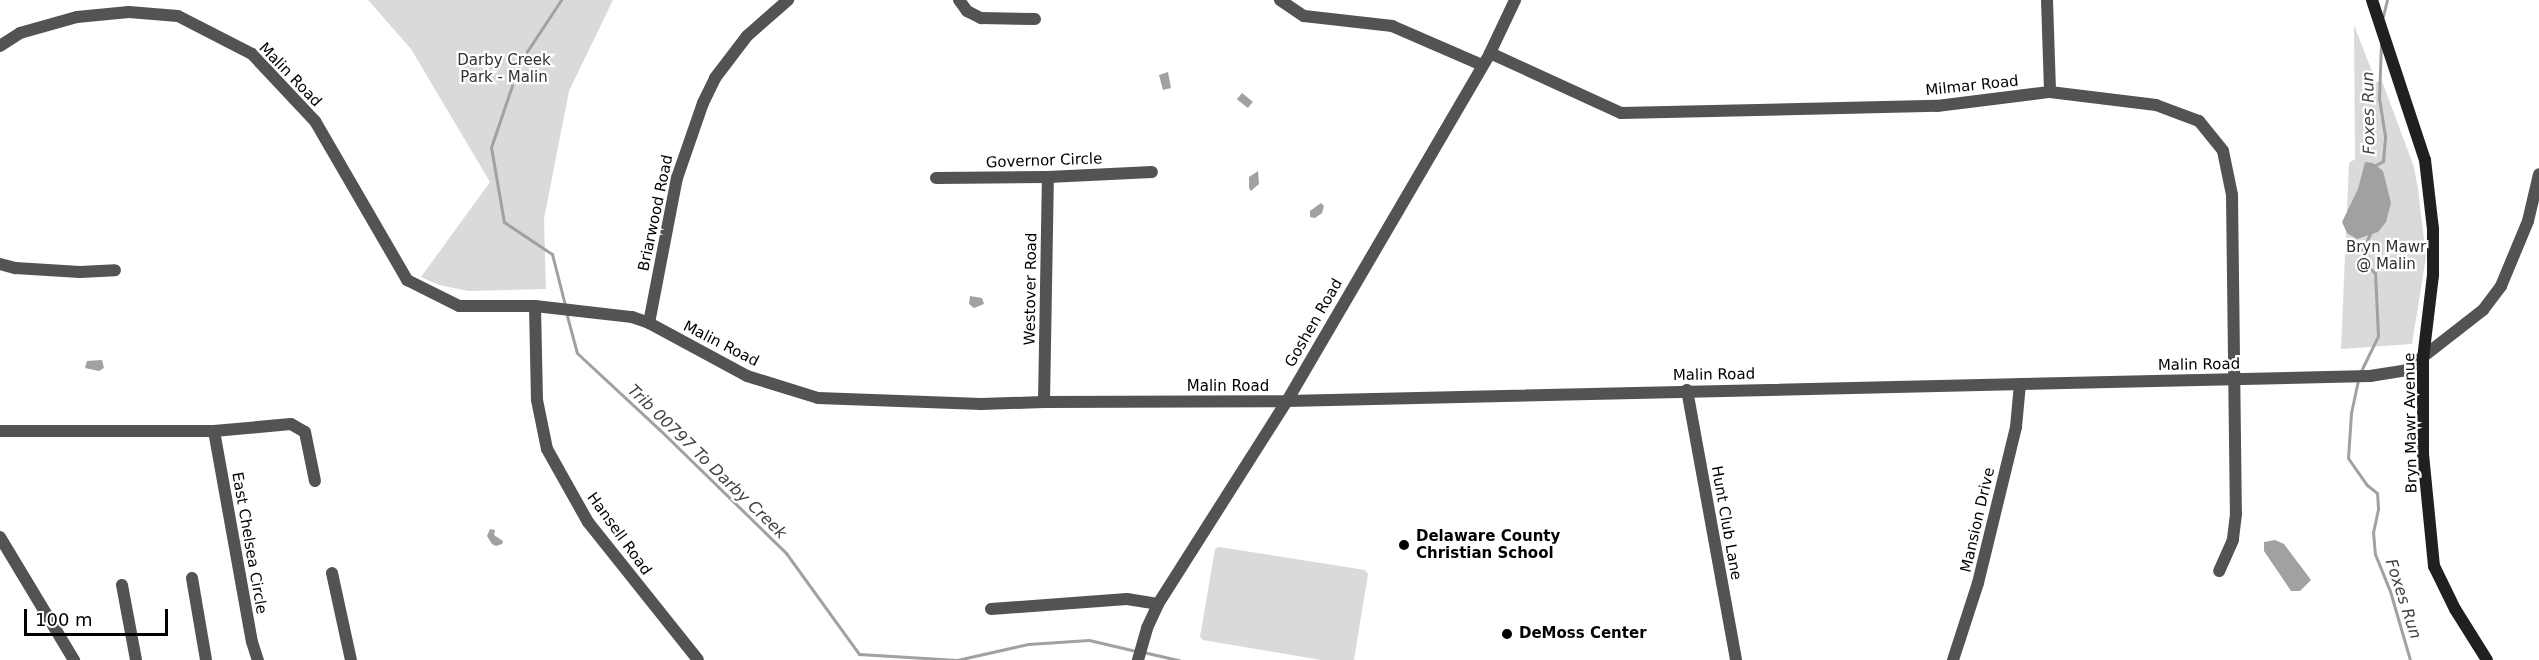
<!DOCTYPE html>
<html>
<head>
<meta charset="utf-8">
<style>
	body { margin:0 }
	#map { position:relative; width:2539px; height:660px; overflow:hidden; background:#fff; font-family:"DejaVu Sans",sans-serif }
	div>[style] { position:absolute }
	.green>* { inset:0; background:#dadada }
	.water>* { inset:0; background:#a1a1a1; transform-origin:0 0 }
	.stream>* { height:3px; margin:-1.5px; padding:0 1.5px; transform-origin:1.5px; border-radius:1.5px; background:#a1a1a1 }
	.minor>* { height:12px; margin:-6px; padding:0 6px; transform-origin:6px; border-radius:6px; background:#535353 }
	.tertiary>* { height:12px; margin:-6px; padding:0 6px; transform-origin:6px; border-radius:6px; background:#535353 }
	.secondary>* { height:12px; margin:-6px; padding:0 6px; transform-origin:6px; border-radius:6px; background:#202020 }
	.dots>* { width:16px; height:16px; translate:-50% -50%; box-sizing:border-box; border:3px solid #fff; border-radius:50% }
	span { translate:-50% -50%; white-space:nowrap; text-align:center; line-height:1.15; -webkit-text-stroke:4.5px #fff; paint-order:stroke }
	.park-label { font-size:15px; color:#313131 }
	.street-label { font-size:15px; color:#000 }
	.poi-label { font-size:15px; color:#000; font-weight:700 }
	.left { translate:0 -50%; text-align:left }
	.water-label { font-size:16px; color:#424242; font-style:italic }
	.scale { position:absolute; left:24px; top:609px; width:144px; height:27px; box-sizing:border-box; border:3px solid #000; border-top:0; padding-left:8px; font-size:18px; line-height:21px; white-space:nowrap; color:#000; -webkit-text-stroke:4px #fff; paint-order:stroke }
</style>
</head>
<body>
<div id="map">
	<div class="green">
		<div style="clip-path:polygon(368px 0,613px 0,569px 91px,544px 219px,546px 289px,468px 291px,439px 285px,421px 277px,490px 182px,411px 49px)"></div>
		<div style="clip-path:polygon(2354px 25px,2376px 82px,2382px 81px,2414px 167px,2418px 189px,2426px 257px,2412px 344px,2341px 349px,2349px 163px,2355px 159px)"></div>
		<div style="clip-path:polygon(1219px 547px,1365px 570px,1368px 574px,1354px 660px,1321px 660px,1203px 640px,1200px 637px,1215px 549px)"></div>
	</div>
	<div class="water">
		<div style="clip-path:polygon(1168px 72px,1171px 88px,1163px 90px,1159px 75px)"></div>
		<div style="left:1242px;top:93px;width:14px;height:8px;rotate:39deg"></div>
		<div style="clip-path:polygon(2365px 162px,2373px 163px,2383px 171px,2391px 203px,2386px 222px,2378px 232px,2357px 239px,2347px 233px,2342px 222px,2358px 189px)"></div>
		<div style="clip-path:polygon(1258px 171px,1259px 184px,1251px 191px,1249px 188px,1249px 177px)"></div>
		<div style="clip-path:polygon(1321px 203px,1324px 206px,1322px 213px,1315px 218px,1310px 217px,1310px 211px)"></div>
		<div style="clip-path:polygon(970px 296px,982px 298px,984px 304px,974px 308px,969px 304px)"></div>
		<div style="clip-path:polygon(102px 360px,104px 368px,99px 371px,85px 368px,87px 361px)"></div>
		<div style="clip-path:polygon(490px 529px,495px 530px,494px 535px,503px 541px,502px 544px,496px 546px,492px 544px,487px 536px)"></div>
		<div style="clip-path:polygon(2275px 540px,2284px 544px,2311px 580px,2300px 591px,2291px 591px,2264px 551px,2264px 542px)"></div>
	</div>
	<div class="stream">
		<div style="left:561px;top:0;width:74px;rotate:123.5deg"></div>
		<div style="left:520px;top:62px;width:90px;rotate:108.8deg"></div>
		<div style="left:491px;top:147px;width:76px;rotate:80.2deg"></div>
		<div style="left:504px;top:222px;width:58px;rotate:33.7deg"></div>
		<div style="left:552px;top:254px;width:53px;rotate:75.7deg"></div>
		<div style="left:2383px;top:16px;width:16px;rotate:-76deg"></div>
		<div style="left:2374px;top:166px;width:10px;rotate:-29deg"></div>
		<div style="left:2383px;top:161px;width:25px;rotate:-85deg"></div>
		<div style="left:2385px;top:136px;width:38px;rotate:-99deg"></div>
		<div style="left:2379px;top:98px;width:54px;rotate:-87.9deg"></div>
		<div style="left:566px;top:312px;width:42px;rotate:75deg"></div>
		<div style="left:577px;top:353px;width:113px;rotate:42.9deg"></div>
		<div style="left:660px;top:430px;width:176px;rotate:44.3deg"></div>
		<div style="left:786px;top:553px;width:125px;rotate:54.1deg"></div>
		<div style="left:859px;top:654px;width:98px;rotate:3.5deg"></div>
		<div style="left:957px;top:660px;width:73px;rotate:-12.7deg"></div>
		<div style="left:1028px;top:644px;width:61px;rotate:-3.8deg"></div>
		<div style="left:1089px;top:640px;width:48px;rotate:13.2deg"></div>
		<div style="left:2360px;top:373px;width:41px;rotate:-64.1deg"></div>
		<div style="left:2378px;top:336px;width:63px;rotate:-92.7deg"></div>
		<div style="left:2375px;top:273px;width:12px;rotate:-138deg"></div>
		<div style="left:2366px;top:265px;width:15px;rotate:-106deg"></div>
		<div style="left:2362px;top:251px;width:23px;rotate:-65deg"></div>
		<div style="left:2358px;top:380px;width:34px;rotate:102deg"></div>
		<div style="left:2351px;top:413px;width:45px;rotate:93.8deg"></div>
		<div style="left:2348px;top:458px;width:33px;rotate:55deg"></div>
		<div style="left:2367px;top:485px;width:13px;rotate:39deg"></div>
		<div style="left:2377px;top:493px;width:16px;rotate:86deg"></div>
		<div style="left:2378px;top:509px;width:24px;rotate:102deg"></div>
		<div style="left:2373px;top:532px;width:22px;rotate:85deg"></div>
		<div style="left:2375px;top:554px;width:40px;rotate:68deg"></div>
		<div style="left:2390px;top:591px;width:72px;rotate:73.8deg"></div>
		<div style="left:1143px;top:652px;width:37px;rotate:13deg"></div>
	</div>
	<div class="minor">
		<div style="left:959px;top:0;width:14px;rotate:54deg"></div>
		<div style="left:967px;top:11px;width:16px;rotate:27deg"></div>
		<div style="left:981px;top:18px;width:54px;rotate:1.1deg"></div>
		<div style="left:1280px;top:0;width:29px;rotate:34deg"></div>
		<div style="left:1304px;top:16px;width:89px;rotate:6.5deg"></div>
		<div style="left:1392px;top:26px;width:98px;rotate:23.4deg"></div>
		<div style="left:2047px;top:0;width:92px;rotate:88.1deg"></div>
		<div style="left:0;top:46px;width:24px;rotate:-33deg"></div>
		<div style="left:20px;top:33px;width:59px;rotate:-15.7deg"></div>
		<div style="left:77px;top:17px;width:52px;rotate:-5.5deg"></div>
		<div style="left:129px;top:12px;width:49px;rotate:4.7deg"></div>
		<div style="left:178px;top:16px;width:83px;rotate:27.2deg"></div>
		<div style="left:252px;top:54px;width:92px;rotate:46.8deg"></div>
		<div style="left:315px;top:121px;width:184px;rotate:59.9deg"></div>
		<div style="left:407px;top:280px;width:58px;rotate:26.6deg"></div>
		<div style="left:459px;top:306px;width:76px"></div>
		<div style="left:535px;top:306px;width:98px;rotate:6.5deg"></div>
		<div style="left:632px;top:317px;width:18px;rotate:19deg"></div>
		<div style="left:649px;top:323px;width:111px;rotate:28.4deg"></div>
		<div style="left:747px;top:376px;width:74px;rotate:17.2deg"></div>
		<div style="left:818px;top:398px;width:163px;rotate:2.1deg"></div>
		<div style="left:981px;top:404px;width:63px;rotate:-1.8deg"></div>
		<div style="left:1044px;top:402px;width:243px;rotate:-0.2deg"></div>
		<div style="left:1287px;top:401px;width:1083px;rotate:-1.32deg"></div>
		<div style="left:2370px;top:376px;width:36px;rotate:-9deg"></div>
		<div style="left:2406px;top:370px;width:98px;rotate:-37.9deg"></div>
		<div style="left:2483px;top:310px;width:30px;rotate:-53deg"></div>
		<div style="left:2501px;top:286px;width:70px;rotate:-67.4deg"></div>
		<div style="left:2528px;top:221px;width:48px;rotate:-76.8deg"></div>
		<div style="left:1490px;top:53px;width:144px;rotate:24.6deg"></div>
		<div style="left:1621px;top:113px;width:316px;rotate:-1.3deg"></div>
		<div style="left:1937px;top:106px;width:114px;rotate:-7.1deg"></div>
		<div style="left:2050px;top:92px;width:107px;rotate:7deg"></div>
		<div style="left:2156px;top:105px;width:46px;rotate:20.4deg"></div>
		<div style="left:2199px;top:121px;width:38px;rotate:51deg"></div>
		<div style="left:2223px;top:151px;width:45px;rotate:78.4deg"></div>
		<div style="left:2232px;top:195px;width:319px;rotate:89.3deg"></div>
		<div style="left:2236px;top:514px;width:26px;rotate:97deg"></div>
		<div style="left:2233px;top:540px;width:34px;rotate:114deg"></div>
		<div style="left:936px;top:178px;width:112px;rotate:-0.5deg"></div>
		<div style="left:1048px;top:177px;width:104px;rotate:-2.8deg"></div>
		<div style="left:0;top:264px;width:16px;rotate:15deg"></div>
		<div style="left:15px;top:268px;width:65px;rotate:3.5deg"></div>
		<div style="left:80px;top:272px;width:35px;rotate:-3deg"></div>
		<div style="left:535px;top:306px;width:94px;rotate:88.8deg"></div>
		<div style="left:537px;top:400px;width:50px;rotate:78.5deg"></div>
		<div style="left:547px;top:449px;width:84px;rotate:60.7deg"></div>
		<div style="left:588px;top:522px;width:176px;rotate:51.4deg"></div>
		<div style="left:649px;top:323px;width:148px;rotate:-79.1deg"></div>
		<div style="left:677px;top:178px;width:79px;rotate:-70.9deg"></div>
		<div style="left:703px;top:103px;width:28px;rotate:-64deg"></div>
		<div style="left:715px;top:78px;width:53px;rotate:-52.7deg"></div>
		<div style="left:747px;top:36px;width:55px;rotate:-41.3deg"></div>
		<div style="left:1687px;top:390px;width:274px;rotate:79.7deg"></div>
		<div style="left:1044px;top:402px;width:225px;rotate:-89deg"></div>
		<div style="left:0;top:431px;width:214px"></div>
		<div style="left:214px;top:431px;width:77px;rotate:-5.2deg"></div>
		<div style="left:291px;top:424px;width:16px;rotate:30deg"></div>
		<div style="left:305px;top:432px;width:50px;rotate:78.5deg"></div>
		<div style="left:214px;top:431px;width:214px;rotate:79.8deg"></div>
		<div style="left:252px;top:642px;width:19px;rotate:72deg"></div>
		<div style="left:0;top:537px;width:144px;rotate:59deg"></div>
		<div style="left:332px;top:573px;width:89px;rotate:77.7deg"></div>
		<div style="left:192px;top:578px;width:83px;rotate:80.3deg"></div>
		<div style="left:122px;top:585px;width:76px;rotate:79.4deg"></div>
		<div style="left:991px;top:609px;width:136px;rotate:-4.2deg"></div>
		<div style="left:1127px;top:599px;width:31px;rotate:9deg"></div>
		<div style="left:1953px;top:660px;width:81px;rotate:-72deg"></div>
		<div style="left:1978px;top:583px;width:161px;rotate:-76.3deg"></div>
		<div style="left:2016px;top:427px;width:43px;rotate:-84.7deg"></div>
	</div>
	<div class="tertiary">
		<div style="left:1138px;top:660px;width:33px;rotate:-74deg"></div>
		<div style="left:1147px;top:628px;width:26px;rotate:-65deg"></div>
		<div style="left:1158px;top:604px;width:241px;rotate:-57.6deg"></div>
		<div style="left:1287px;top:401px;width:403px;rotate:-59.7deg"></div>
		<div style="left:1490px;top:53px;width:59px;rotate:-64.7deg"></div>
	</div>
	<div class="secondary">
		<div style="left:2372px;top:0;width:169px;rotate:71.7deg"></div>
		<div style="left:2425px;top:160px;width:69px;rotate:83.4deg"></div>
		<div style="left:2433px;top:229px;width:46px;rotate:90deg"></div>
		<div style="left:2433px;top:275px;width:85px;rotate:96.8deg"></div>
		<div style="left:2423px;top:359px;width:95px;rotate:90deg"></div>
		<div style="left:2423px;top:454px;width:113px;rotate:84.4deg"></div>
		<div style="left:2434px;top:566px;width:48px;rotate:64deg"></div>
		<div style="left:2455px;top:609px;width:60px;rotate:57.9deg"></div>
	</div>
	<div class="dots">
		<div style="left:1404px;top:545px;background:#000"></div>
		<div style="left:1507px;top:634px;background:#000"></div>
	</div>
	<div class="park-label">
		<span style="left:504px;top:69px">Darby Creek<br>Park - Malin</span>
		<span style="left:2386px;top:256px">Bryn Mawr<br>@ Malin</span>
	</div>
	<div class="street-label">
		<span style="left:290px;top:75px;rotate:46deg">Malin Road</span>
		<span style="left:1972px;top:86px;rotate:-6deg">Milmar Road</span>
		<span style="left:1044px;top:161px;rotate:-2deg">Governor Circle</span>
		<span style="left:656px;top:213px;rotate:-78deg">Briarwood Road</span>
		<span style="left:1031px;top:289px;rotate:-89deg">Westover Road</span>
		<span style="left:1314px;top:323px;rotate:-60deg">Goshen Road</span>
		<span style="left:721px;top:344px;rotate:27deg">Malin Road</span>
		<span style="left:2199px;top:365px;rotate:-1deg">Malin Road</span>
		<span style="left:1714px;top:375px;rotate:-1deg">Malin Road</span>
		<span style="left:1228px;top:387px">Malin Road</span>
		<span style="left:2411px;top:423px;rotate:-91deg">Bryn Mawr Avenue</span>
		<span style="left:1978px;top:520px;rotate:-77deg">Mansion Drive</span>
		<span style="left:1726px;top:523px;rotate:80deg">Hunt Club Lane</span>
		<span style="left:619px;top:534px;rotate:54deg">Hansell Road</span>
		<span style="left:249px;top:543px;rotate:80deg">East Chelsea Circle</span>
	</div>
	<div class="poi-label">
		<span class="left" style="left:1416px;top:545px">Delaware County<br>Christian School</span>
		<span class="left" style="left:1519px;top:634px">DeMoss Center</span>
	</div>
	<div class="water-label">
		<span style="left:2369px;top:113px;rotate:-91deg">Foxes Run</span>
		<span style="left:707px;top:462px;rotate:44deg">Trib 00797 To Darby Creek</span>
		<span style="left:2403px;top:599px;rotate:72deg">Foxes Run</span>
	</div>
	<div class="scale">100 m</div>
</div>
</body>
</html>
